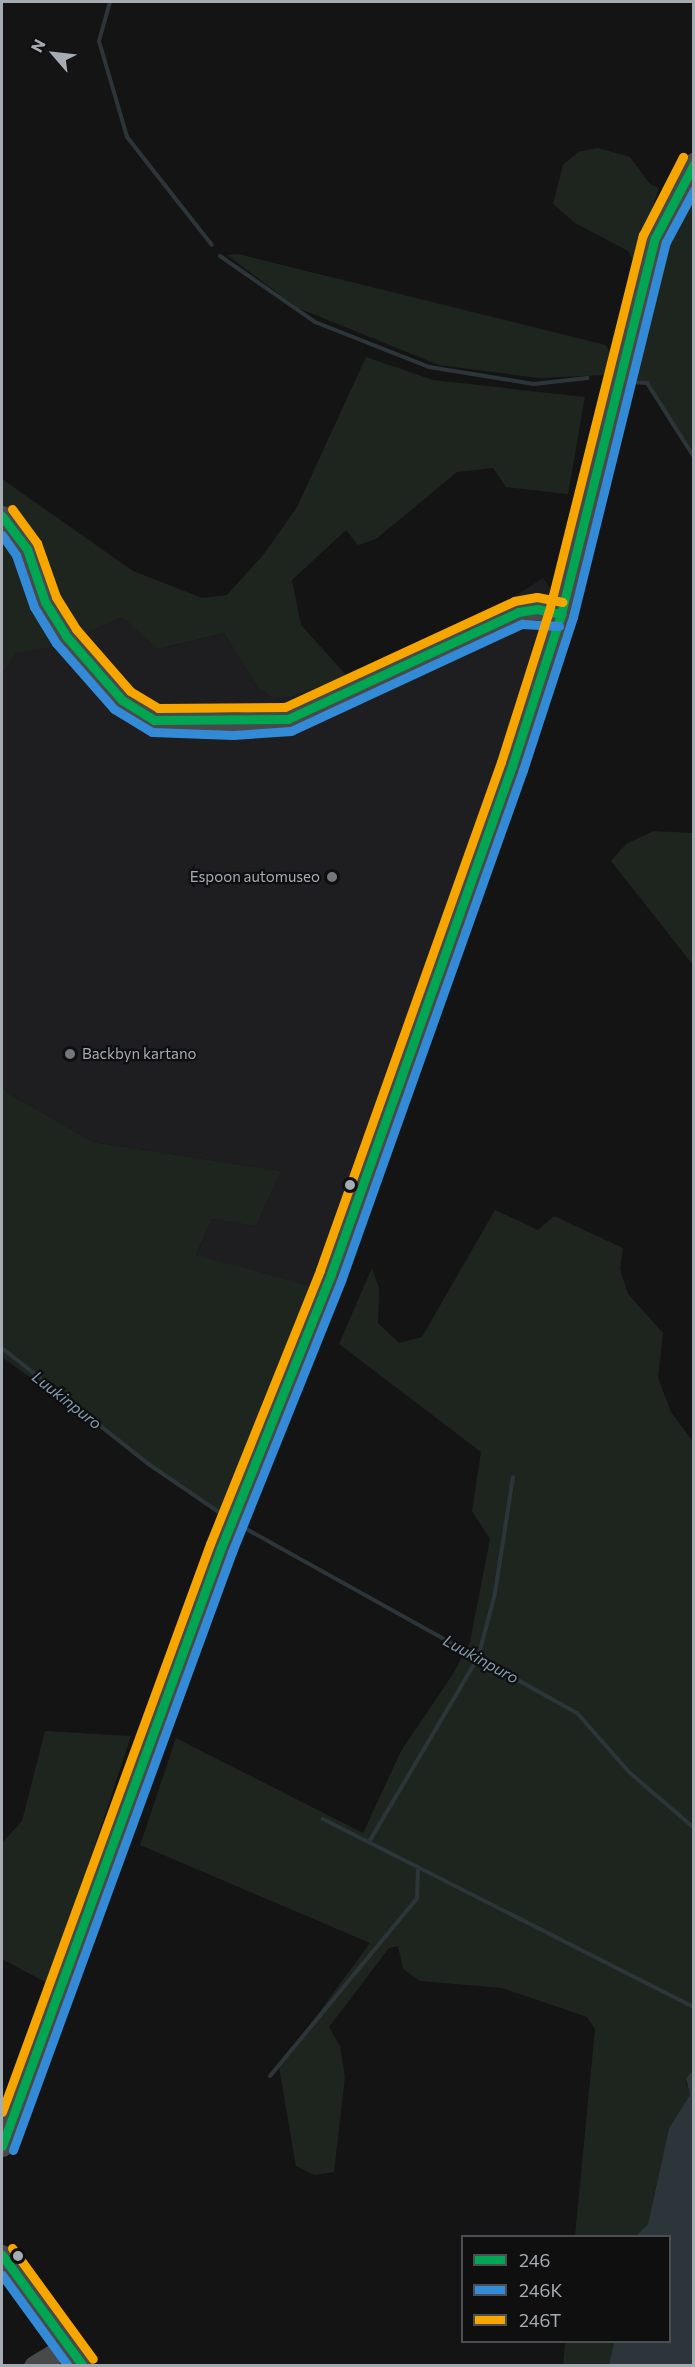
<!DOCTYPE html>
<html>
<head>
<meta charset="utf-8">
<style>
	body { margin:0 }
	#map { position:relative; width:695px; height:2367px; overflow:hidden; background:#141414; font-family:Commissioner,sans-serif }
	div>[style] { position:absolute }
	.built>* { inset:0; background:#1e1e20 }
	.green>* { inset:0; background:#1e251e }
	.water>* { inset:0; background:#2c3539 }
	.stream>* { height:4px; margin:-2px; padding:0 2px; transform-origin:2px; border-radius:2px; background:#2c3539 }
	.secondary>* { height:21px; margin:-10.5px; padding:0 10.5px; transform-origin:10.5px; border-radius:10.5px; background:#48494b }
	.bus-1>* { height:9px; margin:-4.5px; padding:0 4.5px; transform-origin:4.5px; border-radius:4.5px; background:#00a651 }
	.bus-2>* { height:9px; margin:-4.5px; padding:0 4.5px; transform-origin:4.5px; border-radius:4.5px; background:#338bd7 }
	.bus-3>* { height:9px; margin:-4.5px; padding:0 4.5px; transform-origin:4.5px; border-radius:4.5px; background:#f7a600 }
	.dots>* { width:16px; height:16px; translate:-50% -50%; box-sizing:border-box; border:3px solid #0f0f10; border-radius:50% }
	span { translate:-50% -50%; white-space:nowrap; text-align:center; line-height:1.15; -webkit-text-stroke:4.5px #0f0f10; paint-order:stroke }
	.poi-label { font-size:15px; color:#a6acb4 }
	.right { translate:-100% -50%; text-align:right }
	.left { translate:0 -50%; text-align:left }
	.water-label { font-size:16px; color:#7f9dae; font-style:italic }
	.frame { position:absolute; inset:0; border:3px solid #a6acb4; pointer-events:none }
	.legend { position:absolute; left:461px; top:2235px; width:210px; height:108px; box-sizing:border-box; background:#0f0f10; border:2px solid #4b4e52; margin:0; padding:8px 10px; list-style:none; font-size:18px; color:#a6acb4 }
	.legend li { display:flex; align-items:center; gap:12px; height:30px }
	.legend b { width:30px; border:2px solid #4b4e52 }
	.north { position:absolute; left:24px; top:24px; width:60px; height:60px; -webkit-text-stroke:4px #0f0f10; paint-order:stroke; rotate:298deg; font-size:16px; font-weight:700; line-height:24px; text-align:center; color:#a6acb4 }
	.north::after { content:''; display:block; margin:auto; width:21px; height:27px; background:#a6acb4; clip-path:polygon(50% 0,100% 100%,50% 72%,0 100%) }
</style>
</head>
<body>
<div id="map">
	<div class="built">
		<div style="clip-path:polygon(543px 578px,556px 598px,318px 1288px,196px 1256px,212px 1219px,256px 1226px,281px 1171px,93px 1142px,6px 1092px,2px 1083px,2px 674px,16px 652px,59px 646px,122px 617px,159px 649px,224px 633px,257px 686px,291px 697px,347px 676px,509px 600px)"></div>
	</div>
	<div class="green">
		<div style="clip-path:polygon(598px 148px,630px 157px,650px 184px,659px 188px,634px 262px,628px 251px,575px 223px,553px 204px,563px 165px,578px 152px)"></div>
		<div style="clip-path:polygon(693px 191px,693px 457px,647px 383px,629px 382px,668px 241px)"></div>
		<div style="clip-path:polygon(238px 254px,606px 345px,611px 354px,606px 375px,538px 378px,439px 365px,298px 308px,227px 255px)"></div>
		<div style="clip-path:polygon(366px 357px,433px 380px,585px 397px,568px 494px,506px 487px,493px 468px,457px 472px,376px 539px,358px 545px,346px 530px,292px 580px,301px 625px,347px 676px,291px 697px,274px 698px,257px 686px,224px 633px,158px 649px,122px 617px,59px 646px,16px 653px,2px 674px,2px 479px,133px 571px,202px 598px,227px 595px,264px 554px,297px 507px)"></div>
		<div style="clip-path:polygon(654px 831px,693px 833px,693px 965px,611px 861px,626px 844px)"></div>
		<div style="clip-path:polygon(2px 1083px,6px 1092px,93px 1142px,281px 1171px,256px 1226px,212px 1219px,196px 1255px,318px 1288px,223px 1518px,2px 1357px)"></div>
		<div style="clip-path:polygon(495px 1210px,538px 1230px,554px 1216px,623px 1248px,620px 1269px,628px 1294px,663px 1333px,658px 1378px,671px 1412px,694px 1443px,693px 2071px,686px 2082px,690px 2095px,669px 2128px,648px 2224px,636px 2236px,575px 2236px,595px 2029px,587px 2017px,502px 1988px,420px 1981px,403px 1969px,398px 1946px,389px 1948px,329px 2027px,340px 2046px,345px 2077px,334px 2172px,314px 2175px,296px 2166px,279px 2067px,370px 1943px,140px 1845px,176px 1738px,363px 1833px,401px 1751px,453px 1674px,470px 1642px,490px 1539px,472px 1511px,481px 1452px,339px 1344px,372px 1268px,379px 1288px,378px 1323px,399px 1343px,422px 1337px)"></div>
		<div style="clip-path:polygon(45px 1731px,131px 1736px,49px 1984px,2px 1959px,2px 1843px,22px 1821px)"></div>
		<div style="clip-path:polygon(565px 2342px,614px 2342px,609px 2365px,563px 2366px)"></div>
	</div>
	<div class="water">
		<div style="clip-path:polygon(693px 2071px,693px 2365px,609px 2365px,614px 2342px,670px 2342px,670px 2236px,636px 2236px,648px 2224px,669px 2128px,690px 2095px,686px 2078px)"></div>
	</div>
	<div class="stream">
		<div style="left:110px;top:2px;width:41px;rotate:105.8deg"></div>
		<div style="left:99px;top:41px;width:100px;rotate:73.7deg"></div>
		<div style="left:127px;top:137px;width:137px;rotate:51.8deg"></div>
		<div style="left:220px;top:256px;width:116px;rotate:34.8deg"></div>
		<div style="left:315px;top:322px;width:123px;rotate:21.5deg"></div>
		<div style="left:429px;top:367px;width:106px;rotate:9.2deg"></div>
		<div style="left:534px;top:384px;width:54px;rotate:-6.3deg"></div>
		<div style="left:629px;top:382px;width:18px;rotate:3deg"></div>
		<div style="left:647px;top:383px;width:88px;rotate:57.6deg"></div>
		<div style="left:2px;top:1348px;width:185px;rotate:38.4deg"></div>
		<div style="left:147px;top:1463px;width:88px;rotate:34.4deg"></div>
		<div style="left:241px;top:1526px;width:385px;rotate:29.1deg"></div>
		<div style="left:577px;top:1713px;width:79px;rotate:48.6deg"></div>
		<div style="left:629px;top:1772px;width:86px;rotate:40.7deg"></div>
		<div style="left:323px;top:1819px;width:416px;rotate:26.9deg"></div>
		<div style="left:369px;top:1842px;width:214px;rotate:-59.4deg"></div>
		<div style="left:478px;top:1658px;width:67px;rotate:-75.3deg"></div>
		<div style="left:495px;top:1593px;width:117px;rotate:-81.2deg"></div>
		<div style="left:270px;top:2076px;width:231px;rotate:-50.4deg"></div>
		<div style="left:417px;top:1898px;width:28px;rotate:-88deg"></div>
	</div>
	<div class="secondary">
		<div style="left:2px;top:516px;width:41px;rotate:52.9deg"></div>
		<div style="left:27px;top:549px;width:56px;rotate:71.2deg"></div>
		<div style="left:45px;top:602px;width:40px;rotate:58deg"></div>
		<div style="left:66px;top:636px;width:85px;rotate:48.8deg"></div>
		<div style="left:122px;top:700px;width:38px;rotate:32deg"></div>
		<div style="left:154px;top:720px;width:79px;rotate:2.2deg"></div>
		<div style="left:233px;top:723px;width:55px;rotate:-4.2deg"></div>
		<div style="left:288px;top:719px;width:254px;rotate:-24.9deg"></div>
		<div style="left:518px;top:612px;width:19px;rotate:-9deg"></div>
		<div style="left:537px;top:609px;width:25px;rotate:12deg"></div>
		<div style="left:2px;top:2146px;width:637px;rotate:-69.89deg"></div>
		<div style="left:221px;top:1548px;width:295px;rotate:-68.1deg"></div>
		<div style="left:331px;top:1274px;width:539px;rotate:-70.39deg"></div>
		<div style="left:512px;top:766px;width:160px;rotate:-72.1deg"></div>
		<div style="left:561px;top:614px;width:388px;rotate:-76deg"></div>
		<div style="left:655px;top:238px;width:85px;rotate:-62.5deg"></div>
		<div style="left:2px;top:2255px;width:137px;rotate:53.9deg"></div>
		<div style="left:34px;top:2366px;width:39px;rotate:-31deg"></div>
	</div>
	<div class="bus-1">
		<div style="left:2px;top:516px;width:41px;rotate:52.9deg"></div>
		<div style="left:27px;top:549px;width:56px;rotate:71.2deg"></div>
		<div style="left:45px;top:602px;width:40px;rotate:58deg"></div>
		<div style="left:66px;top:636px;width:85px;rotate:48.8deg"></div>
		<div style="left:122px;top:700px;width:38px;rotate:32deg"></div>
		<div style="left:154px;top:720px;width:134px;rotate:-0.4deg"></div>
		<div style="left:288px;top:719px;width:254px;rotate:-24.9deg"></div>
		<div style="left:518px;top:612px;width:19px;rotate:-9deg"></div>
		<div style="left:537px;top:609px;width:25px;rotate:12deg"></div>
		<div style="left:2px;top:2146px;width:637px;rotate:-69.89deg"></div>
		<div style="left:221px;top:1548px;width:295px;rotate:-68.1deg"></div>
		<div style="left:331px;top:1274px;width:539px;rotate:-70.39deg"></div>
		<div style="left:512px;top:766px;width:160px;rotate:-72.1deg"></div>
		<div style="left:561px;top:614px;width:388px;rotate:-76deg"></div>
		<div style="left:655px;top:238px;width:84px;rotate:-62.2deg"></div>
		<div style="left:2px;top:2255px;width:137px;rotate:53.9deg"></div>
	</div>
	<div class="bus-2">
		<div style="left:2px;top:535px;width:24px;rotate:55deg"></div>
		<div style="left:16px;top:555px;width:55px;rotate:70.9deg"></div>
		<div style="left:34px;top:607px;width:42px;rotate:58.6deg"></div>
		<div style="left:56px;top:643px;width:88px;rotate:48.7deg"></div>
		<div style="left:114px;top:709px;width:44px;rotate:31.2deg"></div>
		<div style="left:152px;top:732px;width:81px;rotate:2.1deg"></div>
		<div style="left:233px;top:735px;width:58px;rotate:-3.9deg"></div>
		<div style="left:291px;top:731px;width:255px;rotate:-24.9deg"></div>
		<div style="left:522px;top:624px;width:37px;rotate:3deg"></div>
		<div style="left:13px;top:2150px;width:637px;rotate:-69.89deg"></div>
		<div style="left:232px;top:1552px;width:295px;rotate:-68.1deg"></div>
		<div style="left:342px;top:1278px;width:539px;rotate:-70.39deg"></div>
		<div style="left:523px;top:770px;width:161px;rotate:-71.9deg"></div>
		<div style="left:573px;top:617px;width:386px;rotate:-76.1deg"></div>
		<div style="left:666px;top:242px;width:59px;rotate:-61.7deg"></div>
		<div style="left:2px;top:2275px;width:112px;rotate:54deg"></div>
	</div>
	<div class="bus-3">
		<div style="left:12px;top:509px;width:42px;rotate:53.7deg"></div>
		<div style="left:37px;top:543px;width:57px;rotate:70.6deg"></div>
		<div style="left:56px;top:597px;width:38px;rotate:58deg"></div>
		<div style="left:76px;top:629px;width:82px;rotate:48.9deg"></div>
		<div style="left:130px;top:691px;width:33px;rotate:31deg"></div>
		<div style="left:158px;top:708px;width:127px;rotate:-0.5deg"></div>
		<div style="left:285px;top:707px;width:252px;rotate:-24.8deg"></div>
		<div style="left:514px;top:601px;width:23px;rotate:-10deg"></div>
		<div style="left:537px;top:597px;width:26px;rotate:11deg"></div>
		<div style="left:2px;top:2112px;width:605px;rotate:-69.89deg"></div>
		<div style="left:210px;top:1544px;width:295px;rotate:-68.1deg"></div>
		<div style="left:320px;top:1270px;width:539px;rotate:-70.39deg"></div>
		<div style="left:501px;top:762px;width:158px;rotate:-72.4deg"></div>
		<div style="left:549px;top:611px;width:388px;rotate:-76deg"></div>
		<div style="left:643px;top:235px;width:88px;rotate:-62.9deg"></div>
		<div style="left:12px;top:2248px;width:137px;rotate:53.9deg"></div>
	</div>
	<div class="dots">
		<div style="left:332px;top:877px;background:#73777c"></div>
		<div style="left:70px;top:1054px;background:#73777c"></div>
		<div style="left:350px;top:1185px;background:#a6acb4"></div>
		<div style="left:18px;top:2256px;background:#a6acb4"></div>
	</div>
	<div class="poi-label">
		<span class="right" style="left:320px;top:877px">Espoon automuseo</span>
		<span class="left" style="left:82px;top:1054px">Backbyn kartano</span>
	</div>
	<div class="water-label">
		<span style="left:67px;top:1400px;rotate:38deg">Luukinpuro</span>
		<span style="left:481px;top:1659px;rotate:29deg">Luukinpuro</span>
	</div>
	<div class="frame"></div>
	<ul class="legend">
	<li><b style="height:8px;background:#00a651"></b>246</li>
	<li><b style="height:8px;background:#338bd7"></b>246K</li>
	<li><b style="height:8px;background:#f7a600"></b>246T</li>
	</ul>
	<div class="north">N</div>
</div>
</body>
</html>
